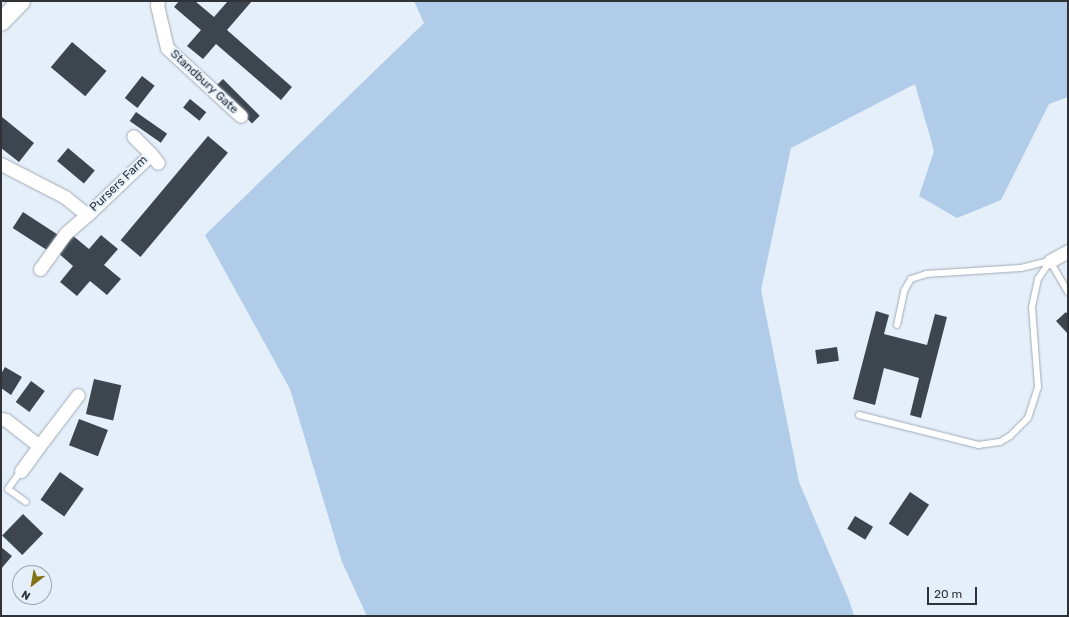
<!DOCTYPE html>
<html>
<head>
<meta charset="utf-8">
<style>
	body { margin:0 }
	#map { position:relative; width:1069px; height:617px; overflow:hidden; background:#e4effa; font-family:Rubik,sans-serif }
	div>[style] { position:absolute }
	.green>* { inset:0; background:#b0cce8 }
	.building>* { inset:0; background:#3d464f; transform-origin:0 0 }
	.roads { filter:drop-shadow(0 0 1px #a0aab5) drop-shadow(0 0 1px #a0aab5) }
	.lane>* { height:6px; margin:-3px; padding:0 3px; transform-origin:3px; border-radius:3px; background:#fff }
	.street>* { height:13px; margin:-6.5px; padding:0 6.5px; transform-origin:6.5px; border-radius:6.5px; background:#fff }
	.secondary>* { height:18px; margin:-9px; padding:0 9px; transform-origin:9px; border-radius:9px; background:#fff }
	span { translate:-50% -50%; white-space:nowrap; text-align:center; line-height:1.15; -webkit-text-stroke:4px #e4effa; paint-order:stroke }
	.street-label { font-size:12px; color:#2f3337 }
	.frame { position:absolute; inset:0; border:2px solid #2f3337; pointer-events:none }
	.north { position:absolute; left:12px; top:565px; width:40px; height:40px; box-sizing:border-box; background:#e4effa; border:1px solid #9ca4ac; border-radius:50%; rotate:211deg; font-size:11px; font-weight:700; line-height:16px; text-align:center; color:#2f3337 }
	.north::after { content:''; display:block; margin:auto; width:14px; height:18px; background:#837315; clip-path:polygon(50% 0,100% 100%,50% 72%,0 100%) }
	.scale { position:absolute; left:927px; top:587px; width:50px; height:18px; box-sizing:border-box; border:2px solid #2f3337; border-top:0; padding-left:5px; font-size:12px; line-height:14px; white-space:nowrap; color:#2f3337; -webkit-text-stroke:3px #e4effa; paint-order:stroke }
</style>
</head>
<body>
<div id="map">
	<div class="green">
		<div style="clip-path:polygon(414px 1px,1068px 1px,1068px 97px,1049px 104px,1001px 200px,957px 218px,919px 196px,934px 151px,915px 84px,791px 148px,761px 290px,799px 482px,849px 600px,854px 616px,367px 616px,342px 562px,290px 389px,205px 235px,424px 23px)"></div>
	</div>
	<div class="building">
		<div style="clip-path:polygon(179px 1px,195px 1px,214px 17px,228px 1px,252px 1px,227px 30px,292px 87px,281px 100px,216px 44px,203px 59px,187px 46px,201px 30px,174px 7px)"></div>
		<div style="left:72px;top:42px;width:45px;height:33px;rotate:40deg"></div>
		<div style="left:142px;top:76px;width:16px;height:28px;rotate:38deg"></div>
		<div style="left:223px;top:79px;width:52px;height:11px;rotate:45deg"></div>
		<div style="left:190px;top:99px;width:21px;height:11px;rotate:39deg"></div>
		<div style="left:136px;top:112px;width:38px;height:11px;rotate:35deg"></div>
		<div style="clip-path:polygon(2px 117px,34px 143px,19px 162px,1px 148px)"></div>
		<div style="left:208px;top:136px;width:26px;height:136px;rotate:40deg"></div>
		<div style="left:68px;top:148px;width:35px;height:17px;rotate:40deg"></div>
		<div style="left:23px;top:212px;width:43px;height:19px;rotate:33deg"></div>
		<div style="clip-path:polygon(72px 235px,89px 249px,101px 235px,118px 249px,104px 265px,121px 279px,107px 295px,90px 281px,77px 296px,60px 282px,73px 266px,57px 252px)"></div>
		<div style="clip-path:polygon(876px 311px,889px 315px,884px 334px,927px 345px,935px 314px,947px 317px,921px 418px,910px 415px,919px 378px,884px 368px,875px 405px,853px 399px)"></div>
		<div style="clip-path:polygon(1066px 312px,1068px 315px,1068px 334px,1056px 321px)"></div>
		<div style="left:837px;top:347px;width:14px;height:22px;rotate:82deg"></div>
		<div style="clip-path:polygon(5px 367px,22px 377px,11px 395px,1px 388px,1px 374px)"></div>
		<div style="left:94px;top:379px;width:28px;height:36px;rotate:13deg"></div>
		<div style="left:31px;top:381px;width:17px;height:26px;rotate:36deg"></div>
		<div style="left:79px;top:419px;width:31px;height:28px;rotate:21deg"></div>
		<div style="left:60px;top:472px;width:29px;height:34px;rotate:35deg"></div>
		<div style="left:910px;top:492px;width:23px;height:38px;rotate:34deg"></div>
		<div style="left:23px;top:514px;width:28px;height:30px;rotate:44deg"></div>
		<div style="left:855px;top:516px;width:21px;height:15px;rotate:31deg"></div>
		<div style="clip-path:polygon(1px 547px,12px 556px,1px 569px)"></div>
	</div>
	<div class="roads">
		<div class="lane">
			<div style="left:1050px;top:261px;width:36px;rotate:60deg"></div>
			<div style="left:897px;top:325px;width:35px;rotate:-78deg"></div>
			<div style="left:904px;top:291px;width:14px;rotate:-60deg"></div>
			<div style="left:911px;top:279px;width:16px;rotate:-18deg"></div>
			<div style="left:926px;top:274px;width:95px;rotate:-3.6deg"></div>
			<div style="left:1021px;top:268px;width:30px;rotate:-14deg"></div>
			<div style="left:859px;top:415px;width:123px;rotate:14.1deg"></div>
			<div style="left:978px;top:445px;width:22px;rotate:-8deg"></div>
			<div style="left:1000px;top:442px;width:12px;rotate:-31deg"></div>
			<div style="left:1010px;top:436px;width:25px;rotate:-45deg"></div>
			<div style="left:1028px;top:418px;width:33px;rotate:-72deg"></div>
			<div style="left:1038px;top:387px;width:80px;rotate:-94.3deg"></div>
			<div style="left:1032px;top:307px;width:29px;rotate:-78deg"></div>
			<div style="left:1038px;top:279px;width:22px;rotate:-56deg"></div>
			<div style="left:21px;top:471px;width:22px;rotate:126deg"></div>
			<div style="left:8px;top:489px;width:22px;rotate:36deg"></div>
		</div>
		<div class="street">
			<div style="left:158px;top:1px;width:4px;rotate:104deg"></div>
			<div style="left:157px;top:5px;width:44px;rotate:76.9deg"></div>
			<div style="left:167px;top:48px;width:100px;rotate:42.6deg"></div>
			<div style="left:151px;top:154px;width:11px;rotate:52deg"></div>
			<div style="left:1px;top:164px;width:72px;rotate:27.3deg"></div>
			<div style="left:65px;top:197px;width:28px;rotate:39deg"></div>
			<div style="left:87px;top:215px;width:88px;rotate:-43.6deg"></div>
			<div style="left:151px;top:154px;width:25px;rotate:-135deg"></div>
			<div style="left:1050px;top:261px;width:21px;rotate:-29deg"></div>
			<div style="left:40px;top:269px;width:44px;rotate:-54.2deg"></div>
			<div style="left:66px;top:233px;width:28px;rotate:-41deg"></div>
			<div style="left:1px;top:419px;width:5px;rotate:11deg"></div>
			<div style="left:6px;top:420px;width:42px;rotate:38.2deg"></div>
			<div style="left:39px;top:446px;width:64px;rotate:-52.6deg"></div>
			<div style="left:21px;top:471px;width:31px;rotate:-54deg"></div>
		</div>
		<div class="secondary">
			<div style="left:1px;top:22px;width:29px;rotate:-46deg"></div>
		</div>
	</div>
	<div class="street-label">
		<span style="left:204px;top:82px;rotate:43deg">Standbury Gate</span>
		<span style="left:119px;top:184px;rotate:-44deg">Pursers Farm</span>
	</div>
	<div class="frame"></div>
	<div class="north">N</div>
	<div class="scale">20 m</div>
</div>
</body>
</html>
